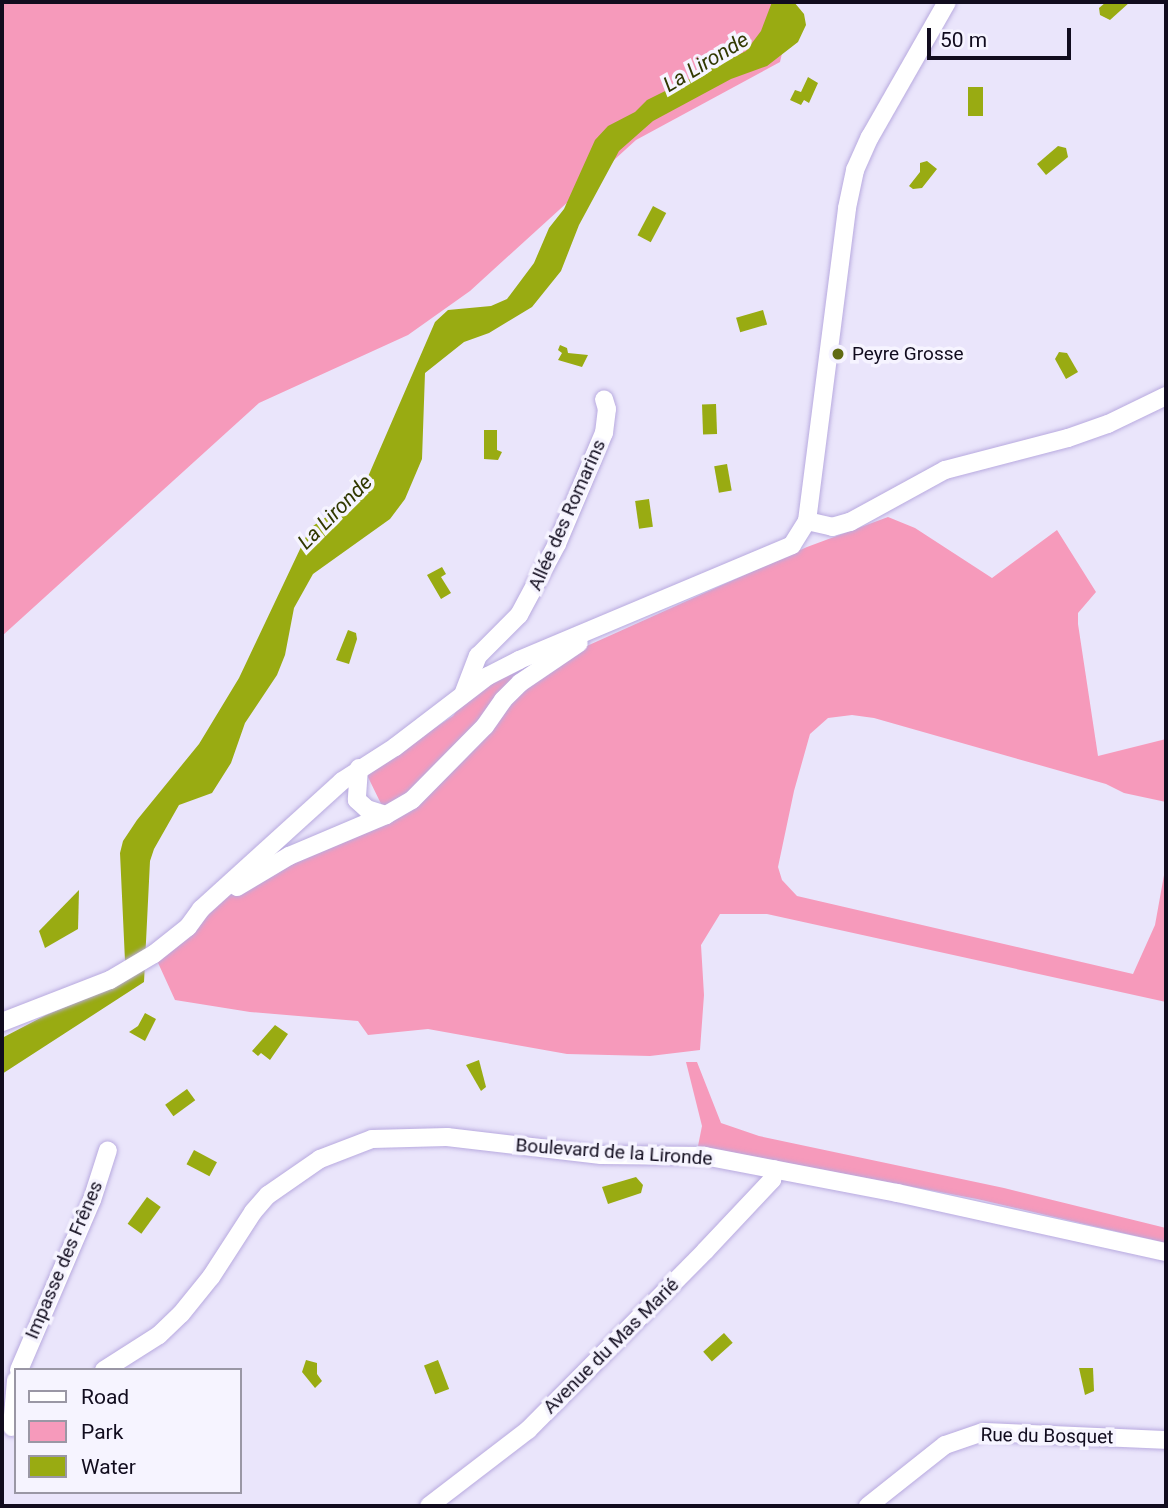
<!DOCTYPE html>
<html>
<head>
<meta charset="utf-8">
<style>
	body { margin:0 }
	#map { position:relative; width:1168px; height:1508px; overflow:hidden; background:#eae5fb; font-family:Roboto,sans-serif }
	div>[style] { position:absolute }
	.green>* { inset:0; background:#f69abb }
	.water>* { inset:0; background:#99ab12; transform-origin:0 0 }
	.roads { filter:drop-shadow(0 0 2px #b8aadf) drop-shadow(0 0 2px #b8aadf) }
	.street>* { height:18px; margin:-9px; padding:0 9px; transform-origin:9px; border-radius:9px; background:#fff }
	.dots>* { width:19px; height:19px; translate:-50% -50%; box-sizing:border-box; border:4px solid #f6f4ff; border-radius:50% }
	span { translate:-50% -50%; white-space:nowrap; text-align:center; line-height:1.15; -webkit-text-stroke:7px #f6f4ff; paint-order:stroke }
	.poi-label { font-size:19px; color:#110c1e }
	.left { translate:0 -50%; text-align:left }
	.street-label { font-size:19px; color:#110c1e }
	.water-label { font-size:21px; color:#313800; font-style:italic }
	.frame { position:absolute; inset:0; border:4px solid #110c1e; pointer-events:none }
	.legend { position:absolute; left:14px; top:1368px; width:228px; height:126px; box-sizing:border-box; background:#f6f4ff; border:2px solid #9a97a5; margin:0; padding:9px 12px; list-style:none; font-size:21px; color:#110c1e }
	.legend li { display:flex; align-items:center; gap:14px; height:35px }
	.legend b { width:35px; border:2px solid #9a97a5 }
	.scale { position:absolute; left:927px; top:28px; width:144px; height:32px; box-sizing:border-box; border:4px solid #110c1e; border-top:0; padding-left:9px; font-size:21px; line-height:24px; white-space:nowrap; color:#110c1e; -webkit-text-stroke:5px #f6f4ff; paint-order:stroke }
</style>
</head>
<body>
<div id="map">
	<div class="green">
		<div style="clip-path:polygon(2px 2px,794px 2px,780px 62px,636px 140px,470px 291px,408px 335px,259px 403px,2px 636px)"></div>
		<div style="clip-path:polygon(888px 517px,915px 528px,992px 578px,1057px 530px,1096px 592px,1078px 613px,1078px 624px,1098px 756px,1166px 739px,1166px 802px,1124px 793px,1106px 784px,874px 718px,852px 715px,828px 718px,810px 734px,794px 791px,778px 867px,782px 880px,797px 896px,1133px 974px,1155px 925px,1166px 864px,1166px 1002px,767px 914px,720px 914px,701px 945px,704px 995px,700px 1050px,650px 1056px,567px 1054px,428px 1029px,368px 1035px,358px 1021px,250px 1012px,175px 1000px,154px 954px,201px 909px,289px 856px,386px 814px,366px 773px,453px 716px,487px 669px,514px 653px,589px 645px,807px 547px)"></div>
		<div style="clip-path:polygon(686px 1062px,697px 1062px,721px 1123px,759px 1136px,1004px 1188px,1166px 1228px,1166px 1243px,977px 1199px,698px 1146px,702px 1126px)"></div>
	</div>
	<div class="water">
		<div style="clip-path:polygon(772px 2px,794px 2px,804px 14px,806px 25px,798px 42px,767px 66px,731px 79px,653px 121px,619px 151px,579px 225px,561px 271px,532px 307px,489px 333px,464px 342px,425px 373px,422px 459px,405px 499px,390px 519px,313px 574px,294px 608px,285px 655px,277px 675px,245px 723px,231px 763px,212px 793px,179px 805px,154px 849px,150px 861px,144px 982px,2px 1074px,2px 1038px,46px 1015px,118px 985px,125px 961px,120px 853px,123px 841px,137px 820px,199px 744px,239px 678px,310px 528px,332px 513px,367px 479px,435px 322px,448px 310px,491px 306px,507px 299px,534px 263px,549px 228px,564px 209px,595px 140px,608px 126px,635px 112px,647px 100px,746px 51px,761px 31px)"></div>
		<div style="clip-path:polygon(1106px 2px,1130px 2px,1110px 20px,1100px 15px,1099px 8px)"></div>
		<div style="clip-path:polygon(808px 77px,818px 83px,809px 103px,804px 100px,801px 105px,790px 100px,795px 90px,801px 92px)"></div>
		<div style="left:968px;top:87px;width:15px;height:29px"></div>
		<div style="clip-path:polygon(1058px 146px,1066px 148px,1068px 157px,1046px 175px,1037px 164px)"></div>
		<div style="clip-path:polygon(927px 161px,937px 169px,922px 188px,913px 189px,909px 186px,920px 172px,920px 163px)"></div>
		<div style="left:653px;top:206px;width:15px;height:33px;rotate:28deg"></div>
		<div style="left:763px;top:310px;width:15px;height:28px;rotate:74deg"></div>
		<div style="clip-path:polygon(560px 345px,567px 348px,568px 353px,588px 355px,582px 367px,558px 360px,562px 353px,558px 350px)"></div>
		<div style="clip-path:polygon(1059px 352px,1067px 353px,1078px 372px,1066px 379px,1055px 359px)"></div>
		<div style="left:716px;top:404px;width:30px;height:14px;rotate:88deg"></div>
		<div style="clip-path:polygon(484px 430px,497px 430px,497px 450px,502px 452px,498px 460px,484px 459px)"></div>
		<div style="left:727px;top:464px;width:27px;height:13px;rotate:80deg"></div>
		<div style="left:649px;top:499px;width:28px;height:14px;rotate:82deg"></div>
		<div style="clip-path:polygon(442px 567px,446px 574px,441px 577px,451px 593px,441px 599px,427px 575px)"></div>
		<div style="clip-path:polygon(348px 630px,356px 633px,357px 639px,349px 664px,336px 660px)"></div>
		<div style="clip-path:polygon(79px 890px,78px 929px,45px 948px,39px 931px)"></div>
		<div style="clip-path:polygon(145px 1013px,156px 1019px,145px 1041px,129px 1032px,138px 1026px)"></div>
		<div style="clip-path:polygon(275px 1025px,288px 1034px,270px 1060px,261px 1053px,258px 1056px,252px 1051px)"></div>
		<div style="clip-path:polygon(479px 1060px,486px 1087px,481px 1091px,466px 1065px)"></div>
		<div style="left:187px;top:1089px;width:14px;height:27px;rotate:54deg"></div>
		<div style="left:194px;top:1150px;width:26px;height:16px;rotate:28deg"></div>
		<div style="clip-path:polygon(636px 1177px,643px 1185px,641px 1193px,608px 1204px,602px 1187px)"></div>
		<div style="left:147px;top:1197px;width:17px;height:33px;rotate:36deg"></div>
		<div style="left:724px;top:1333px;width:13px;height:28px;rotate:48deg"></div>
		<div style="clip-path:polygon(306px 1360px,317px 1363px,317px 1374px,322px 1381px,315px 1388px,302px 1372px)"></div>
		<div style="left:438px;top:1360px;width:31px;height:15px;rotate:69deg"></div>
		<div style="clip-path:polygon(1079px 1368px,1093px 1368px,1094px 1391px,1085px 1395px)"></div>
	</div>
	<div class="roads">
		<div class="street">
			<div style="left:807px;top:521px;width:26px;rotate:13deg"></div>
			<div style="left:832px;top:527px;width:19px;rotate:-16deg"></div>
			<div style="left:850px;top:522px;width:108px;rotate:-28.7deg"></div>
			<div style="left:945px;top:470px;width:127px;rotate:-14.6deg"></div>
			<div style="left:1068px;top:438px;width:42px;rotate:-19.3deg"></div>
			<div style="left:1108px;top:424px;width:64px;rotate:-25.8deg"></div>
			<div style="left:464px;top:692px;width:39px;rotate:-69deg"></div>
			<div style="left:478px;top:656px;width:58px;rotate:-45deg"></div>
			<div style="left:519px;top:615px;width:81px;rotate:-61.8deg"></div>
			<div style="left:557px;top:544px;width:121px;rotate:-67.1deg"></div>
			<div style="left:604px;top:433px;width:24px;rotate:-83deg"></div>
			<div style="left:607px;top:409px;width:10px;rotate:-107deg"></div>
			<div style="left:359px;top:768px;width:32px;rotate:94deg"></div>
			<div style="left:357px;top:800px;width:13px;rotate:42deg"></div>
			<div style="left:367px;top:809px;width:20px;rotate:18deg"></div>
			<div style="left:237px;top:887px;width:61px;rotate:-30.8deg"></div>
			<div style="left:289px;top:856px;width:105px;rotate:-22.9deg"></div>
			<div style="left:386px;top:815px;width:30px;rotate:-30deg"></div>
			<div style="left:412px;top:800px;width:104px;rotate:-45.4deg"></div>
			<div style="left:485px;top:726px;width:32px;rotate:-55deg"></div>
			<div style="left:503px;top:700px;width:24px;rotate:-45deg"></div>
			<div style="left:520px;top:683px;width:71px;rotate:-34.1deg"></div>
			<div style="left:2px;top:1022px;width:116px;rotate:-21.3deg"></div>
			<div style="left:110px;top:980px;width:51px;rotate:-30.6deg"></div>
			<div style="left:154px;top:954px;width:43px;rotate:-38.5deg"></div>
			<div style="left:188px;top:927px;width:22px;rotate:-54deg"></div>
			<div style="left:201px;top:909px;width:190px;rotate:-42.2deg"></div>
			<div style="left:342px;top:781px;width:63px;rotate:-32.7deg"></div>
			<div style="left:395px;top:747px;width:117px;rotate:-37.4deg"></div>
			<div style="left:488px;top:676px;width:35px;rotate:-27deg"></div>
			<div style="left:519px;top:660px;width:296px;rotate:-22.8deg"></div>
			<div style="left:792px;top:545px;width:28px;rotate:-58deg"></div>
			<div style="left:807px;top:521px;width:316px;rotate:-82.7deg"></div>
			<div style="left:847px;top:208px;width:39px;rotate:-78deg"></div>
			<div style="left:855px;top:170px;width:36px;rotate:-66deg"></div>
			<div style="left:870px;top:137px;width:155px;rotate:-60.3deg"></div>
			<div style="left:19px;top:1370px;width:185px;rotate:-66.8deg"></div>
			<div style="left:92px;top:1200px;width:52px;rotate:-72.3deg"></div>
			<div style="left:104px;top:1370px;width:65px;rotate:-32.5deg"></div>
			<div style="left:159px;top:1335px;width:30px;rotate:-44deg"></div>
			<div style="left:181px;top:1314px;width:48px;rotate:-51deg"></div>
			<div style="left:211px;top:1277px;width:77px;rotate:-57.1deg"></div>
			<div style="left:253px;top:1212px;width:23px;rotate:-49deg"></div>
			<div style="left:268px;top:1195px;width:63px;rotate:-34.7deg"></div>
			<div style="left:320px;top:1159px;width:56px;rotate:-21deg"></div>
			<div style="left:372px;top:1139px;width:75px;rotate:-1.5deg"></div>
			<div style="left:447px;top:1137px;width:155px;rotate:6.7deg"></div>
			<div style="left:601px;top:1155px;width:104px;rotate:0.6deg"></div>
			<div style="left:705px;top:1156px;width:196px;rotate:10.9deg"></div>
			<div style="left:897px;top:1193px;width:275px;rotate:12.4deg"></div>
			<div style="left:12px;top:1427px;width:47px;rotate:-85.1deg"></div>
			<div style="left:429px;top:1506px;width:125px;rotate:-37.5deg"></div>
			<div style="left:528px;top:1430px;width:252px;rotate:-45.3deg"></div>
			<div style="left:705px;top:1251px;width:98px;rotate:-46.7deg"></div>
			<div style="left:772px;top:1180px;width:11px;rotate:-75deg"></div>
			<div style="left:868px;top:1506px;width:98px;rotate:-38.4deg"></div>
			<div style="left:945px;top:1445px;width:40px;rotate:-18.9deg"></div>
			<div style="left:983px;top:1432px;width:183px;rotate:2.5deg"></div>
		</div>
	</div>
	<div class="dots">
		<div style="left:838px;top:354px;background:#606b12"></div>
	</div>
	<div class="poi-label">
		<span class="left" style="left:852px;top:354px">Peyre Grosse</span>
	</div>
	<div class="street-label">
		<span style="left:567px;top:515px;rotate:-66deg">Allée des Romarins</span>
		<span style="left:614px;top:1152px;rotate:4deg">Boulevard de la Lironde</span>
		<span style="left:64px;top:1260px;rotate:-67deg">Impasse des Frênes</span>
		<span style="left:611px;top:1346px;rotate:-45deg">Avenue du Mas Marié</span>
		<span style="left:1047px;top:1436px;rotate:1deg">Rue du Bosquet</span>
	</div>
	<div class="water-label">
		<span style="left:706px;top:62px;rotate:-31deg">La Lironde</span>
		<span style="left:335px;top:512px;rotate:-45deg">La Lironde</span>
	</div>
	<div class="frame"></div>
	<ul class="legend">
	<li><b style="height:9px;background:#fff"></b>Road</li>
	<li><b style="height:19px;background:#f69abb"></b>Park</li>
	<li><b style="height:19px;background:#99ab12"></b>Water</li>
	</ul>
	<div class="scale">50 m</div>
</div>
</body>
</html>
